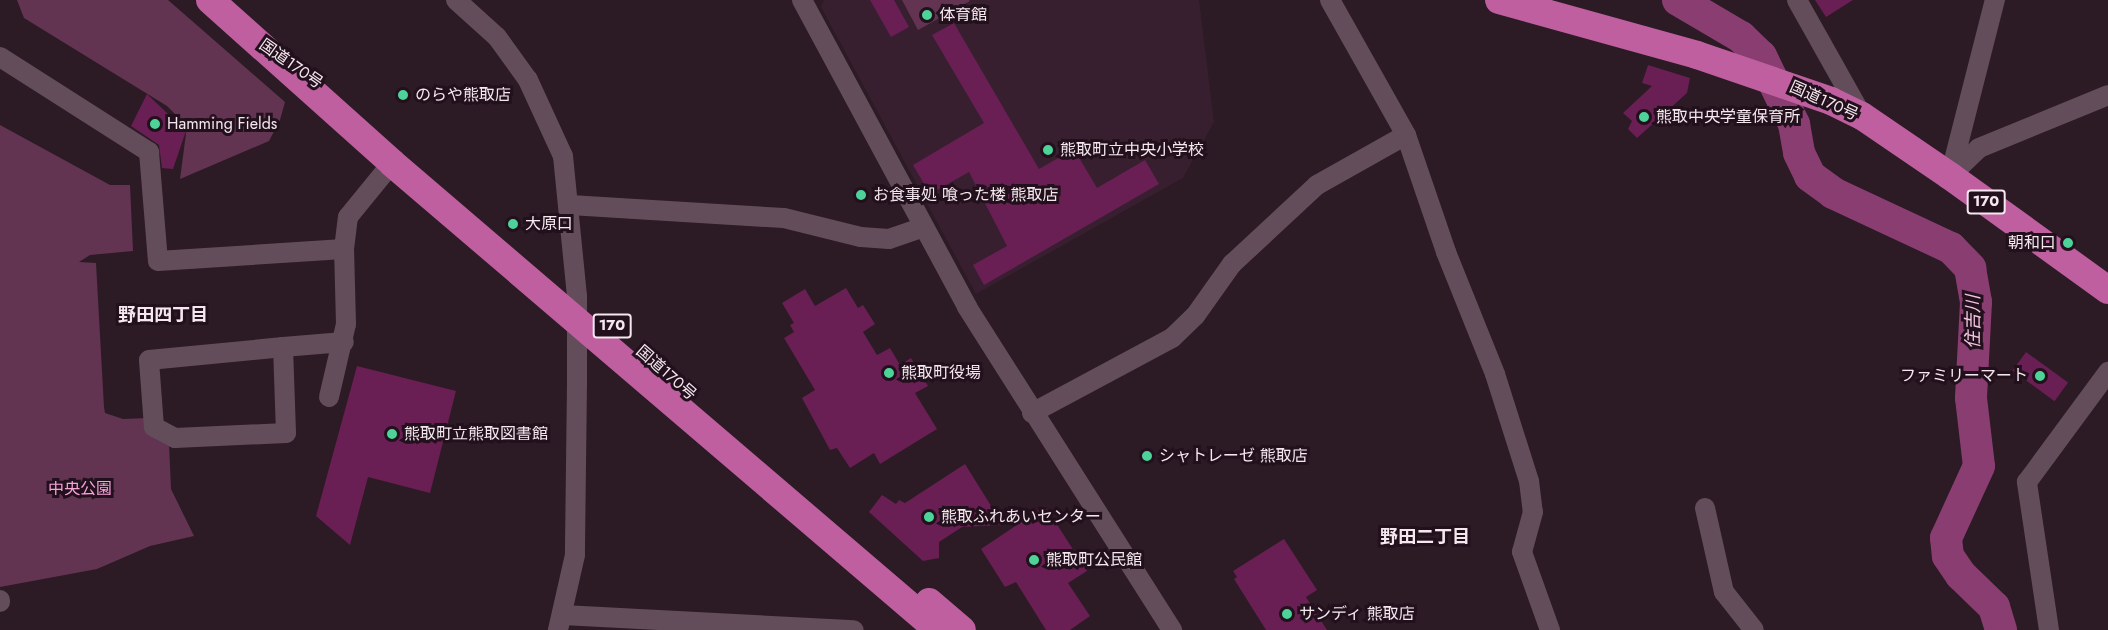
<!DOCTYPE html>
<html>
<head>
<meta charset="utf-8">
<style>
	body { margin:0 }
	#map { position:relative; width:2108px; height:630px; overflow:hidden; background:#2c1a25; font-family:Jost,"Noto Sans JP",sans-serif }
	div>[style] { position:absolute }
	.built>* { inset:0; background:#381f2f }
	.green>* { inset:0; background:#623452 }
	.river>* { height:32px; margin:-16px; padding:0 16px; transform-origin:16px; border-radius:16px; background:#893d71 }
	.building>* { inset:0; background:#691f53; transform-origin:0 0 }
	.minor>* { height:20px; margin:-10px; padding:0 10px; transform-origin:10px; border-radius:10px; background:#634d5b }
	.highway>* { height:28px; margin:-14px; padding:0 14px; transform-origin:14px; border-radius:14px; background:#bf5f9f }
	.dots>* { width:16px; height:16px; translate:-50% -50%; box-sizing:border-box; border:3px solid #22101c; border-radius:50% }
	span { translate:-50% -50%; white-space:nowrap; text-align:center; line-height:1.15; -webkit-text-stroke:6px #22101c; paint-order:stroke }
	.shield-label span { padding:2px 4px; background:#22101c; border:2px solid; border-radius:4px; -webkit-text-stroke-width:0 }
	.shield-label { font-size:15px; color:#f4e7ee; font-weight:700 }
	.poi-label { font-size:16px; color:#f4e7ee }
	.left { translate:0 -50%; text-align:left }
	.right { translate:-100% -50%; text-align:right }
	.street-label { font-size:16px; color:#f4e7ee }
	.park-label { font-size:16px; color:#f6a1d7 }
	.neighbourhood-label { font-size:18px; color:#f4e7ee; font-weight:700 }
	.water-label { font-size:18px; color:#f2c6e1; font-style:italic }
</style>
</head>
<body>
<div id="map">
	<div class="built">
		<div style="clip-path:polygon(824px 0,1199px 0,1214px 122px,1183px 178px,976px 294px,821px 7px)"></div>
	</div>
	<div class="green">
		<div style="clip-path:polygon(17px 0,168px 0,285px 102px,280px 120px,269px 141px,180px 179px,187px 126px,167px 106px,24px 18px)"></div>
		<div style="clip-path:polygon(902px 0,969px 0,970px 1px,918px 30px)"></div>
		<div style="clip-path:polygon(0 125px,110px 185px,130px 185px,133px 251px,90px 255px,79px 262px,96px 263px,104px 407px,105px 413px,123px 419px,148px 418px,169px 443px,171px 489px,194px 536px,150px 546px,97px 569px,0 587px)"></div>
	</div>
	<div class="river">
		<div style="left:1678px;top:0;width:73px;rotate:30.4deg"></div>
		<div style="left:1741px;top:37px;width:28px;rotate:44deg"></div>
		<div style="left:1761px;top:56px;width:76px;rotate:64.1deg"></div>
		<div style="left:1794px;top:124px;width:29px;rotate:80deg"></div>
		<div style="left:1799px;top:153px;width:25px;rotate:64deg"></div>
		<div style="left:1810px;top:176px;width:29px;rotate:36deg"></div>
		<div style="left:1833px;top:193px;width:130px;rotate:25deg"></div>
		<div style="left:1951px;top:248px;width:28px;rotate:46deg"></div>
		<div style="left:1970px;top:268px;width:35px;rotate:80deg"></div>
		<div style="left:1976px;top:302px;width:96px;rotate:93deg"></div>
		<div style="left:1971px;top:398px;width:68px;rotate:83.3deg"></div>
		<div style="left:1979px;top:466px;width:79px;rotate:114.6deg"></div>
		<div style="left:1946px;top:538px;width:18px;rotate:84deg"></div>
		<div style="left:1948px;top:556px;width:23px;rotate:56deg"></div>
		<div style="left:1961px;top:575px;width:46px;rotate:44.1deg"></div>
		<div style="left:1994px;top:607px;width:24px;rotate:73deg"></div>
	</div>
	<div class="building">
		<div style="clip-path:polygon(870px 0,894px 0,909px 27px,891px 37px)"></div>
		<div style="clip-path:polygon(1815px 0,1853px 0,1826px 17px)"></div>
		<div style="clip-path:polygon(954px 23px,1039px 169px,1074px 149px,1097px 188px,1145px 160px,1159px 184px,984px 285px,973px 265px,1007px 246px,969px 172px,930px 194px,913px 165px,984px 123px,932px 35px)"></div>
		<div style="clip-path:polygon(1648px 65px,1690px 78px,1687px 93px,1637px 138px,1628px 129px,1632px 121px,1623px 113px,1652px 86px,1642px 83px)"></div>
		<div style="clip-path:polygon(147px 94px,186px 131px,173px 169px,162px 168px,159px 145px,131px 126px)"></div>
		<div style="clip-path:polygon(846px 288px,858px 308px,863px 305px,875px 324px,863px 332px,877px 355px,890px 348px,900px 365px,911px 358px,928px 386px,915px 393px,937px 429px,880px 464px,874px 453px,850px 468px,837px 448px,830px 450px,802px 398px,815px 390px,784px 338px,794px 332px,790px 325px,794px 323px,782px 303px,805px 289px,815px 306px)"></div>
		<div style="left:2026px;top:352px;width:52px;height:23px;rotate:36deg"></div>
		<div style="clip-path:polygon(357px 366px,456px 391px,430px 493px,368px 477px,350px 545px,316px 516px)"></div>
		<div style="clip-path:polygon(965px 464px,1003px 525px,962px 527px,939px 542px,939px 558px,923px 561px,869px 512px,882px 495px,896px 504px,899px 500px,905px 503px)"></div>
		<div style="clip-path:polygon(1045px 506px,1087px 571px,1068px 583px,1090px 616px,1070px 630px,1046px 630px,1016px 582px,1005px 587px,981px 549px)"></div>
		<div style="clip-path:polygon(1284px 539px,1317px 590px,1306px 597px,1327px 630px,1266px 630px,1234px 579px,1237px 577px,1233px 571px)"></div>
	</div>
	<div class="minor">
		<div style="left:456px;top:0;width:55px;rotate:42.1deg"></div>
		<div style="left:497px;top:37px;width:53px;rotate:54.2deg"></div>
		<div style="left:528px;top:80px;width:84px;rotate:65.3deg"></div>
		<div style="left:563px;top:156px;width:141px;rotate:84.3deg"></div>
		<div style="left:577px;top:296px;width:87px;rotate:90deg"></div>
		<div style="left:577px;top:383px;width:172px;rotate:90.7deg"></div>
		<div style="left:575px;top:555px;width:77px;rotate:102.8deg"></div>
		<div style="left:802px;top:0;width:349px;rotate:61.7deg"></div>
		<div style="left:967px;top:307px;width:383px;rotate:57.6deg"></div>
		<div style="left:1330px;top:0;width:155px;rotate:60.6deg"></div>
		<div style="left:1406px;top:135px;width:124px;rotate:71.1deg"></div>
		<div style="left:1446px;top:252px;width:131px;rotate:68.1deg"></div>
		<div style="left:1495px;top:374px;width:112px;rotate:72.4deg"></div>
		<div style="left:1529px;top:481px;width:31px;rotate:83deg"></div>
		<div style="left:1533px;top:512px;width:41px;rotate:105.4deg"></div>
		<div style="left:1522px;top:552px;width:83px;rotate:70.3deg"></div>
		<div style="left:1797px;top:0;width:133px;rotate:60.7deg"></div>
		<div style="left:0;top:57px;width:177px;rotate:32.5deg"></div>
		<div style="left:149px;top:152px;width:109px;rotate:85.3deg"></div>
		<div style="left:158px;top:261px;width:186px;rotate:-3.7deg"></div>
		<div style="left:344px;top:249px;width:32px;rotate:-83deg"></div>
		<div style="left:348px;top:217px;width:70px;rotate:-50.8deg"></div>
		<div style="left:1950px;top:176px;width:182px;rotate:-75.7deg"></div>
		<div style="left:1950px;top:176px;width:40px;rotate:-44deg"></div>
		<div style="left:1979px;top:148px;width:139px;rotate:-22.3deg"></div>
		<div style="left:570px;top:205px;width:214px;rotate:3.5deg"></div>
		<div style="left:784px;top:218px;width:79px;rotate:13.9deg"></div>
		<div style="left:861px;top:237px;width:28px;rotate:4deg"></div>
		<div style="left:889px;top:239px;width:37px;rotate:-19deg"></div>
		<div style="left:283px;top:347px;width:86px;rotate:88deg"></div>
		<div style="left:286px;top:433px;width:111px;rotate:177.4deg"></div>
		<div style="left:175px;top:438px;width:24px;rotate:-152deg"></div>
		<div style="left:154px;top:427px;width:67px;rotate:-94.3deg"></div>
		<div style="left:149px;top:360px;width:135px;rotate:-5.5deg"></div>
		<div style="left:283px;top:347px;width:61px;rotate:-4.7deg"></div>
		<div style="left:329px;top:397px;width:75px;rotate:-76.9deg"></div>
		<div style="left:346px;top:324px;width:75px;rotate:-91.5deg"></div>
		<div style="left:1032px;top:413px;width:159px;rotate:-28.2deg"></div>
		<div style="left:1172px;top:338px;width:32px;rotate:-44deg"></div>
		<div style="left:1195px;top:316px;width:64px;rotate:-54.6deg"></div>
		<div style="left:1232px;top:264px;width:116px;rotate:-42.9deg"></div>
		<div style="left:1317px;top:185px;width:102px;rotate:-29.3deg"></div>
		<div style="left:1705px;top:508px;width:86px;rotate:77.3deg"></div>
		<div style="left:1724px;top:592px;width:48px;rotate:51.7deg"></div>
		<div style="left:0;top:600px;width:2px;rotate:90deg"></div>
		<div style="left:563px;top:615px;width:291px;rotate:3deg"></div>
		<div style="left:2049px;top:630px;width:150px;rotate:-98.5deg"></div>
		<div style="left:2027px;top:482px;width:137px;rotate:-53.6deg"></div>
	</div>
	<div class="highway">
		<div style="left:210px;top:0;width:244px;rotate:41.8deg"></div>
		<div style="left:392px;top:163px;width:718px;rotate:40.54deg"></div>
		<div style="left:1499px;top:0;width:205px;rotate:15.5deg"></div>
		<div style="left:1697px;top:55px;width:142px;rotate:18.9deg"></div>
		<div style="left:1831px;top:101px;width:34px;rotate:26deg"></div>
		<div style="left:1862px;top:116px;width:107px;rotate:34.3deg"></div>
		<div style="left:1950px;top:176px;width:195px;rotate:35.8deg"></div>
		<div style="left:929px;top:602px;width:43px;rotate:40.3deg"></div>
	</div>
	<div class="dots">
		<div style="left:927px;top:15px;background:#4dd39a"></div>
		<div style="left:403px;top:95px;background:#4dd39a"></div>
		<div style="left:1644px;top:117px;background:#4dd39a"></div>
		<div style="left:155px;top:124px;background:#4dd39a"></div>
		<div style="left:1048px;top:150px;background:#4dd39a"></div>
		<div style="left:861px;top:195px;background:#4dd39a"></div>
		<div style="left:513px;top:224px;background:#4dd39a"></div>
		<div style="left:2068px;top:243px;background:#4dd39a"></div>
		<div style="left:889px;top:373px;background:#4dd39a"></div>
		<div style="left:2040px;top:376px;background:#4dd39a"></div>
		<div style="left:392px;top:434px;background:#4dd39a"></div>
		<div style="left:1147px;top:456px;background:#4dd39a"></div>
		<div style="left:929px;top:517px;background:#4dd39a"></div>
		<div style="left:1034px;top:560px;background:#4dd39a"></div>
		<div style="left:1287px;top:614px;background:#4dd39a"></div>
	</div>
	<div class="shield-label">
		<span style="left:1986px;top:202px">170</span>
		<span style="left:612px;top:326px">170</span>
	</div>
	<div class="poi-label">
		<span class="left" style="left:939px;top:15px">体育館</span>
		<span class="left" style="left:415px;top:95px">のらや熊取店</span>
		<span class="left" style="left:1656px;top:117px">熊取中央学童保育所</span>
		<span class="left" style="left:167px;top:124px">Hamming Fields</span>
		<span class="left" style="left:1060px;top:150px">熊取町立中央小学校</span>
		<span class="left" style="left:873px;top:195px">お食事処 喰った楼 熊取店</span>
		<span class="left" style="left:525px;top:224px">大原口</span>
		<span class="right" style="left:2056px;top:243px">朝和口</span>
		<span class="left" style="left:901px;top:373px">熊取町役場</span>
		<span class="right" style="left:2028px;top:376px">ファミリーマート</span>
		<span class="left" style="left:404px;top:434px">熊取町立熊取図書館</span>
		<span class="left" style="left:1159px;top:456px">シャトレーゼ 熊取店</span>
		<span class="left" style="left:941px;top:517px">熊取ふれあいセンター</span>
		<span class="left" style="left:1046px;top:560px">熊取町公民館</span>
		<span class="left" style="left:1299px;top:614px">サンディ 熊取店</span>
	</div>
	<div class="street-label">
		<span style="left:291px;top:64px;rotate:35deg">国道170号</span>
		<span style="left:1824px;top:101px;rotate:24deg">国道170号</span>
		<span style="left:666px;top:373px;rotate:41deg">国道170号</span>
	</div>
	<div class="park-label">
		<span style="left:80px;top:489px">中央公園</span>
	</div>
	<div class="neighbourhood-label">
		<span style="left:163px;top:315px">野田四丁目</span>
		<span style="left:1425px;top:537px">野田二丁目</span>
	</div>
	<div class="water-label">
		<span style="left:1973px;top:322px;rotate:-90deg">住吉川</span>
	</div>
</div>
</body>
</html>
